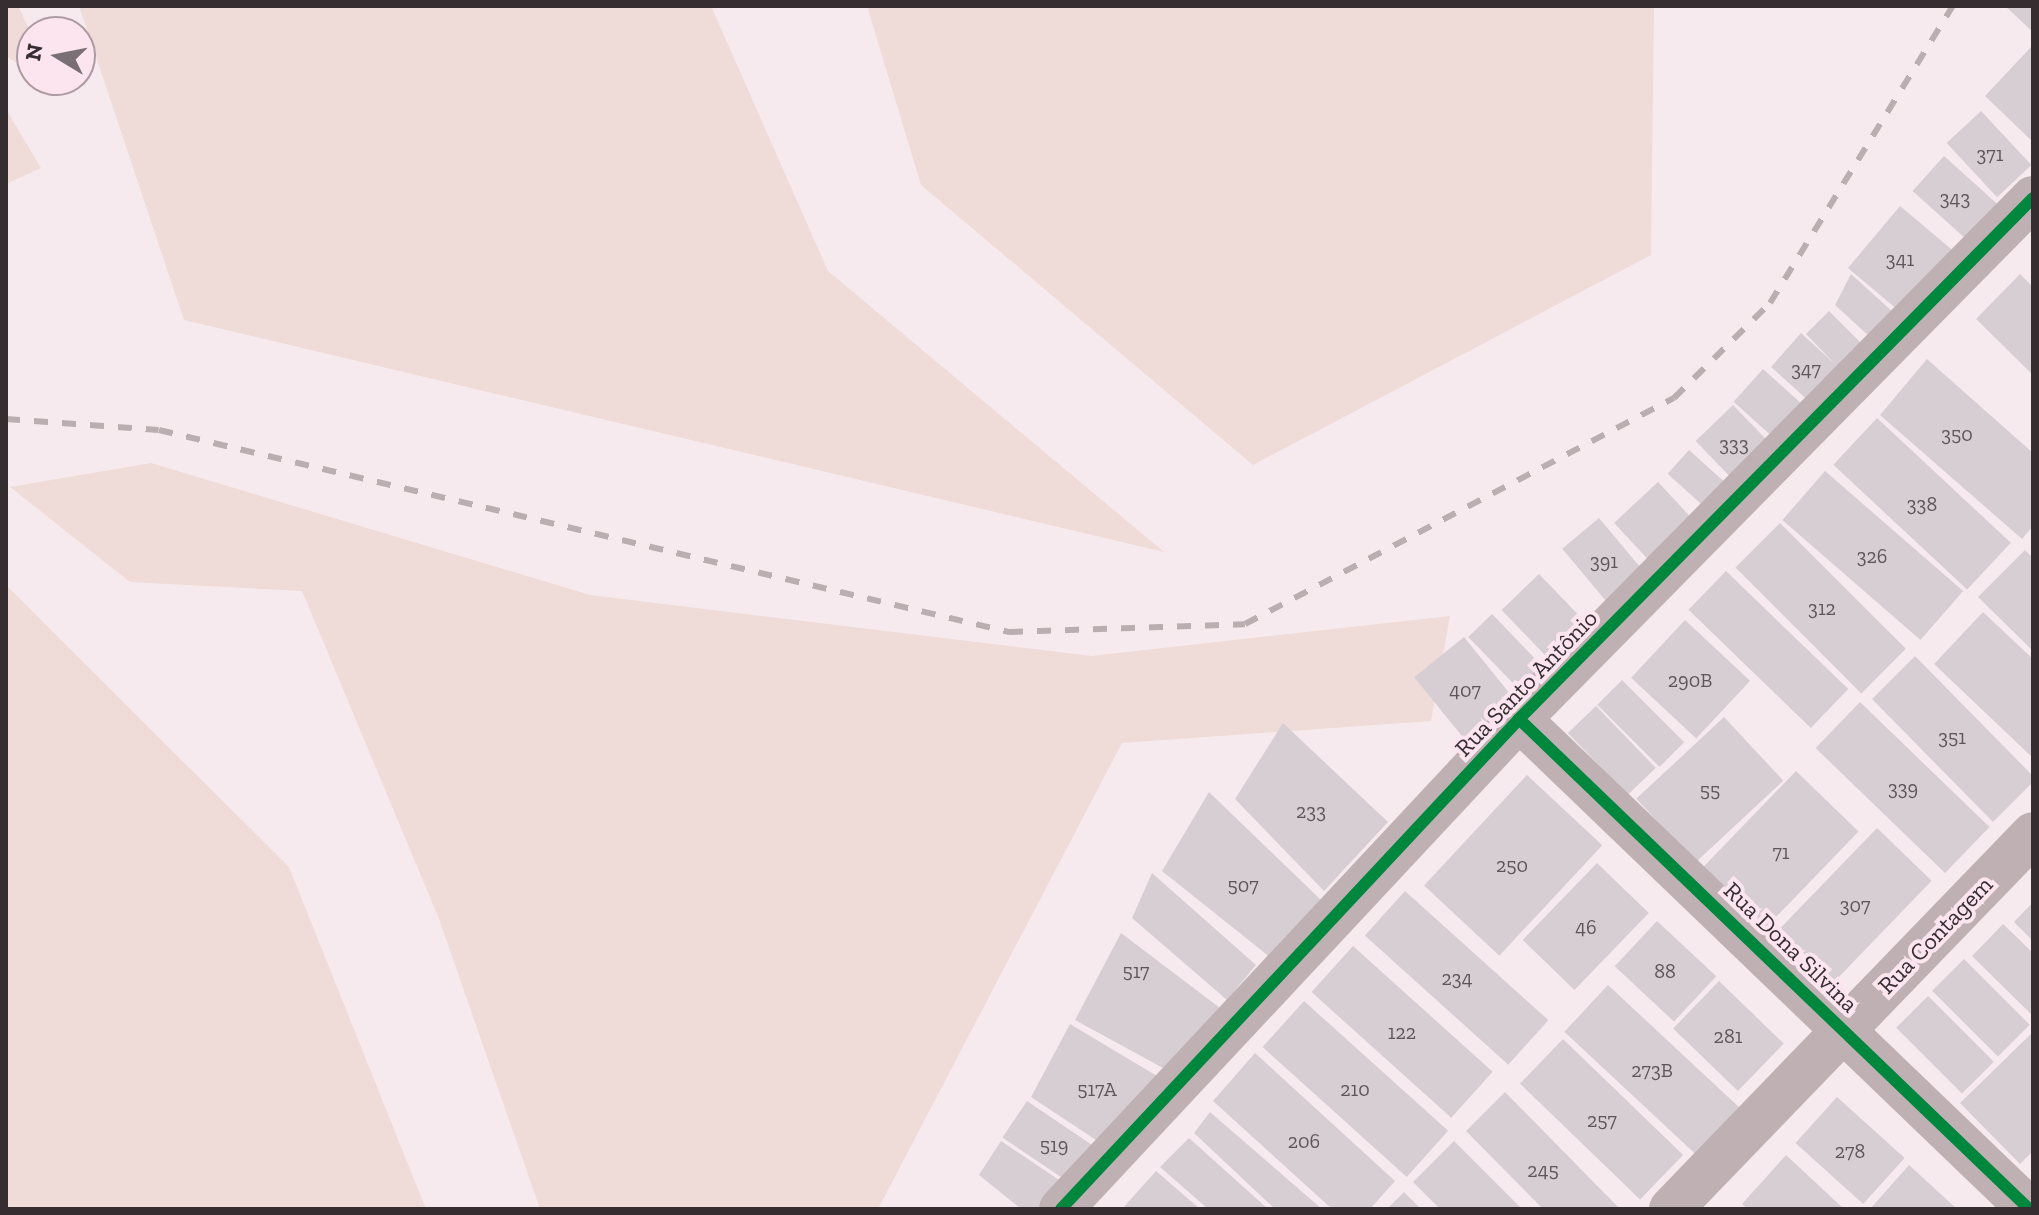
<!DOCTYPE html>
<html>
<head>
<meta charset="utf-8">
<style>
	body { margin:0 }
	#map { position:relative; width:2039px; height:1215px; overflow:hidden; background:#f7eaef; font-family:"Zilla Slab",serif }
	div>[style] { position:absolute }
	.green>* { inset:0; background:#efdbd8 }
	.building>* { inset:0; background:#d7ced3; transform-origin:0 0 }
	.minor>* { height:44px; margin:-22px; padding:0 22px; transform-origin:22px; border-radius:22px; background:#bfb0b3 }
	.rail>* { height:6px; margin-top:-3px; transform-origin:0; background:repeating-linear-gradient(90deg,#baaeb1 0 14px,transparent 0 28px) }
	.cycleway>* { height:12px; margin:-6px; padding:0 6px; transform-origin:6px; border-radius:6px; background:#00873e }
	span { translate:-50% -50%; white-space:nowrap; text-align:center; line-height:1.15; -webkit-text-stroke:8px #fce5ee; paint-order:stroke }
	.number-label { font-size:20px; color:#5e555a }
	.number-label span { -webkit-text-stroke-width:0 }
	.street-label { font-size:24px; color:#362d31 }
	.frame { position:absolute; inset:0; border:8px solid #362d31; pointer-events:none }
	.north { position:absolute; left:16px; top:16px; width:80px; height:80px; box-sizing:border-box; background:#fce5ee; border:2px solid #ad9ba2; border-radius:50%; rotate:280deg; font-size:22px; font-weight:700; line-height:32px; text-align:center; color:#362d31 }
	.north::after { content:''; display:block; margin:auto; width:28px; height:36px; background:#7a6f74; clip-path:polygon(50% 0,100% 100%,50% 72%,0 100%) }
</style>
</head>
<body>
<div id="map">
	<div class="green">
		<div style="clip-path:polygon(6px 6px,18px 6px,32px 35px,32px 73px,6px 56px)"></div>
		<div style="clip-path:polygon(79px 6px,711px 6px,828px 271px,1164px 552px,184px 320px)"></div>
		<div style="clip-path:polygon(867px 6px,1654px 6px,1651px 255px,1253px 465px,921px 185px)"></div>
		<div style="clip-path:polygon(6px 109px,41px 168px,6px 184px)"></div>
		<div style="clip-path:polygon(151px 463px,590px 595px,1091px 656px,1450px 616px,1431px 721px,1122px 743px,878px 1209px,540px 1209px,439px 919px,302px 591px,130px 582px,10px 487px)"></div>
		<div style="clip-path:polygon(6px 585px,289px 867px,426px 1209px,6px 1209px)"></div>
	</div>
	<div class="building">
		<div style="clip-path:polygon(2005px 6px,2033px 6px,2033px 32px)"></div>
		<div style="clip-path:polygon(2031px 47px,2033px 49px,2033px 142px,1985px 96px)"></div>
		<div style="left:1981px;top:111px;width:74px;height:47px;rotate:47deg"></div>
		<div style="left:1944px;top:156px;width:72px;height:47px;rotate:42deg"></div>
		<div style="left:1900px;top:206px;width:68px;height:81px;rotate:40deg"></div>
		<div style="clip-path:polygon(1851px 274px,1893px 312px,1870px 337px,1835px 305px)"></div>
		<div style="clip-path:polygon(2020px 274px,2033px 287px,2033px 375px,1976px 319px)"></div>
		<div style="clip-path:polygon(1829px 311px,1869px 351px,1812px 404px,1771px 367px,1801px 333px,1835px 364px,1806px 334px)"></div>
		<div style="clip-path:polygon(1927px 359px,2033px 453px,2033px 526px,2022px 539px,1880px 415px)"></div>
		<div style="left:1763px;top:369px;width:55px;height:44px;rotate:42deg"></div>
		<div style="left:1733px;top:405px;width:57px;height:52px;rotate:46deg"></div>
		<div style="left:1877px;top:418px;width:183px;height:64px;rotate:43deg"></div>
		<div style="left:1689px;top:450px;width:55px;height:32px;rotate:42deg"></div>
		<div style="left:1825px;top:471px;width:183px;height:65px;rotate:41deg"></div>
		<div style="left:1658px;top:482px;width:54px;height:60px;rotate:47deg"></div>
		<div style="left:1599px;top:518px;width:72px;height:48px;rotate:50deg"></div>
		<div style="left:1780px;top:523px;width:178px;height:63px;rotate:45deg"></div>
		<div style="clip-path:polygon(2025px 550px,2033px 558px,2033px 651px,1978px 597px)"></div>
		<div style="left:1726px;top:571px;width:170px;height:54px;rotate:44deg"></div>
		<div style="left:1539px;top:574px;width:76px;height:52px;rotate:46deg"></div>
		<div style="clip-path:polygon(1983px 612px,2033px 659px,2033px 758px,1934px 664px)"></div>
		<div style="left:1492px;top:614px;width:77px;height:33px;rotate:46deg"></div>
		<div style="left:1685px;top:620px;width:89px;height:79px;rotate:43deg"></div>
		<div style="left:1464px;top:637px;width:83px;height:64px;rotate:51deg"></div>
		<div style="clip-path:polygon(1915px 656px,2033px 776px,2033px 782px,1993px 822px,1872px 699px)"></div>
		<div style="left:1622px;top:680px;width:88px;height:35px;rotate:45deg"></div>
		<div style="left:1860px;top:702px;width:180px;height:64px;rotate:44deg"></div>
		<div style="left:1596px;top:706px;width:86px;height:39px;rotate:46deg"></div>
		<div style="left:1724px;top:717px;width:87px;height:120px;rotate:47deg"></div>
		<div style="clip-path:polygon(1283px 723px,1388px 822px,1324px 891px,1235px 799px)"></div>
		<div style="left:1796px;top:771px;width:87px;height:138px;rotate:44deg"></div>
		<div style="left:1527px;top:775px;width:103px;height:151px;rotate:43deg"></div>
		<div style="clip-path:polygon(1209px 792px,1321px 900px,1271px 958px,1162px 871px)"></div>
		<div style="left:1877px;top:828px;width:76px;height:141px;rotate:44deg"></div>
		<div style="left:1597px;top:863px;width:72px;height:107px;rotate:44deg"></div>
		<div style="clip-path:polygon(1152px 873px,1256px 965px,1227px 1000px,1132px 918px)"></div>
		<div style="left:1405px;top:891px;width:193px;height:60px;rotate:42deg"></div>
		<div style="clip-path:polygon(2033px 902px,2033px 941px,2014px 922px)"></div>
		<div style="left:1657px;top:921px;width:81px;height:62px;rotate:43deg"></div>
		<div style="clip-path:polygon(2003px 924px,2033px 953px,2033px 1016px,1972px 956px)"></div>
		<div style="clip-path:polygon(1121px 933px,1220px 1008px,1174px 1074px,1075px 1020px)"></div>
		<div style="left:1353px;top:946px;width:188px;height:62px;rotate:42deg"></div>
		<div style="left:1964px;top:959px;width:93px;height:45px;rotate:45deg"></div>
		<div style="left:1719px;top:981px;width:90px;height:66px;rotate:44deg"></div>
		<div style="left:1608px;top:985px;width:180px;height:64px;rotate:43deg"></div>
		<div style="left:1928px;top:996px;width:93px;height:45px;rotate:45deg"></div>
		<div style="left:1304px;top:1001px;width:194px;height:62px;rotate:42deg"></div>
		<div style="clip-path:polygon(1070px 1024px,1167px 1082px,1108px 1148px,1031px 1097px)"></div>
		<div style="clip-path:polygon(2033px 1032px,2033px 1151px,2020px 1164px,1960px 1103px)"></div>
		<div style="left:1563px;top:1039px;width:167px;height:62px;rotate:44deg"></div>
		<div style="clip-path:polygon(1255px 1053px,1395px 1181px,1370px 1209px,1332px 1209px,1213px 1101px)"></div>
		<div style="clip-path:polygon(1505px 1092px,1620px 1209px,1543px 1209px,1466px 1131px)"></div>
		<div style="left:1837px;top:1097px;width:91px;height:62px;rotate:42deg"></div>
		<div style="left:1027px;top:1101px;width:92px;height:44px;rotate:34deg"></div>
		<div style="clip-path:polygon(1210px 1112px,1322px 1209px,1275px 1209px,1194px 1133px)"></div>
		<div style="clip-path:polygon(1189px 1138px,1268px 1209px,1208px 1209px,1160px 1167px)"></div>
		<div style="clip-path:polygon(1001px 1141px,1071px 1188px,1049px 1209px,1021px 1209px,979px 1175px)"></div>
		<div style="clip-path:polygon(1454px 1141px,1522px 1209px,1440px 1209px,1413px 1182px)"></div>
		<div style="clip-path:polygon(1786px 1155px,1844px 1209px,1748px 1209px,1742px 1204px)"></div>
		<div style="clip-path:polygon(1909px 1165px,1957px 1209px,1870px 1209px)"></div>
		<div style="clip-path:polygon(1156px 1171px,1200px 1209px,1122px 1209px)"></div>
		<div style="clip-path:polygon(1404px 1192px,1421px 1209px,1387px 1209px)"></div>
	</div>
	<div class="minor">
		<div style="left:1519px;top:719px;width:707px;rotate:43.85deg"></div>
		<div style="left:1061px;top:1209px;width:671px;rotate:-46.93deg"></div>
		<div style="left:1519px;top:719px;width:732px;rotate:-45.39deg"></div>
		<div style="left:1671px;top:1209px;width:521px;rotate:-46.01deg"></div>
	</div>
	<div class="rail">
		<div style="left:6px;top:419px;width:153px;rotate:4.1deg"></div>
		<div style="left:159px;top:430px;width:874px;rotate:13.37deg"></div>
		<div style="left:1009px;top:632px;width:236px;rotate:-1.9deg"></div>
		<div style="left:1245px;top:624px;width:485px;rotate:-27.8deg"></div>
		<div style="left:1674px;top:398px;width:135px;rotate:-44.7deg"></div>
		<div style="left:1770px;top:303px;width:349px;rotate:-58.4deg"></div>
	</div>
	<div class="cycleway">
		<div style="left:1519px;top:719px;width:707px;rotate:43.85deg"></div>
		<div style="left:1061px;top:1209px;width:671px;rotate:-46.93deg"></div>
		<div style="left:1519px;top:719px;width:732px;rotate:-45.39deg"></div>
	</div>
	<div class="number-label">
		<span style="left:1990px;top:154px">371</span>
		<span style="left:1955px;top:198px">343</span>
		<span style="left:1900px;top:259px">341</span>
		<span style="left:1806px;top:369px">347</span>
		<span style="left:1957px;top:434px">350</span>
		<span style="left:1734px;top:444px">333</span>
		<span style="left:1922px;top:504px">338</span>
		<span style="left:1872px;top:556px">326</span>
		<span style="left:1604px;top:561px">391</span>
		<span style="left:1822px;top:608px">312</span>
		<span style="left:1690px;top:680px">290B</span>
		<span style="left:1465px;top:690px">407</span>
		<span style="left:1952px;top:737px">351</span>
		<span style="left:1903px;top:788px">339</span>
		<span style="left:1710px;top:790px">55</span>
		<span style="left:1311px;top:811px">233</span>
		<span style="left:1781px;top:852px">71</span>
		<span style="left:1512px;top:865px">250</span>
		<span style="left:1243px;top:885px">507</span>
		<span style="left:1855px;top:905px">307</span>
		<span style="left:1586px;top:927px">46</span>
		<span style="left:1136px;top:971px">517</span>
		<span style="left:1665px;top:971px">88</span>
		<span style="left:1457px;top:978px">234</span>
		<span style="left:1402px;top:1032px">122</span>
		<span style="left:1728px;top:1036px">281</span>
		<span style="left:1652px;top:1070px">273B</span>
		<span style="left:1097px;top:1089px">517A</span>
		<span style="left:1355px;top:1089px">210</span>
		<span style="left:1602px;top:1120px">257</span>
		<span style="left:1304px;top:1141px">206</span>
		<span style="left:1054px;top:1145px">519</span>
		<span style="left:1850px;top:1151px">278</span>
		<span style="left:1543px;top:1170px">245</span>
	</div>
	<div class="street-label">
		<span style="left:1526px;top:683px;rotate:-46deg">Rua Santo Antônio</span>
		<span style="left:1935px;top:935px;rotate:-46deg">Rua Contagem</span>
		<span style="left:1791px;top:947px;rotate:44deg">Rua Dona Silvina</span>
	</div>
	<div class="frame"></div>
	<div class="north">N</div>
</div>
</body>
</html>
